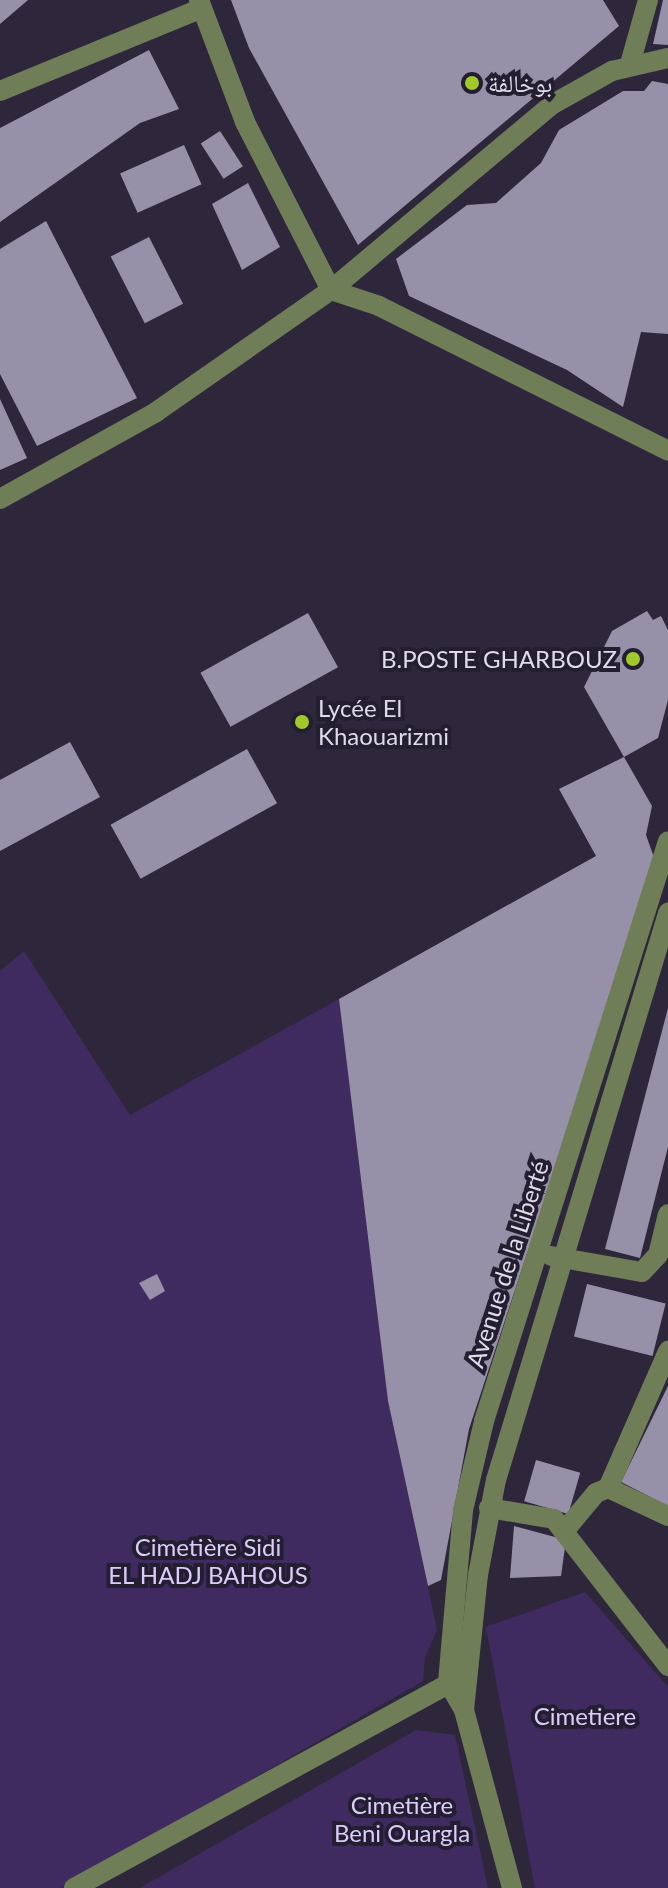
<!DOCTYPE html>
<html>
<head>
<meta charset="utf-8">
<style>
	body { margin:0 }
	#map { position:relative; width:668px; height:1888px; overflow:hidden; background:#2e273b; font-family:Lato,"Noto Naskh Arabic",sans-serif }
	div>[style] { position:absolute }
	.green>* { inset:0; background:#402b61 }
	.building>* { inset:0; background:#9790a9; transform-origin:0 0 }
	.minor>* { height:20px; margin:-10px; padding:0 10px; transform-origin:10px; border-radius:10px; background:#707e58 }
	.dots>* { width:22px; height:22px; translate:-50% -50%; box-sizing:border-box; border:4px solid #241e31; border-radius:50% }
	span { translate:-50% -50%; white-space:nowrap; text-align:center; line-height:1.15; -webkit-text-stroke:8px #241e31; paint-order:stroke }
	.poi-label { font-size:24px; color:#dfdbe8 }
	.left { translate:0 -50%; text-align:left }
	.right { translate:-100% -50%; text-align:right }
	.street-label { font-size:24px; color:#dfdbe8 }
	.park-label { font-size:24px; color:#dbcdfb }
</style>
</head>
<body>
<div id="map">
	<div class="green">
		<div style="clip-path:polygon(24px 951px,130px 1115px,339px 999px,388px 1401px,437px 1630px,425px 1657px,423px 1681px,62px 1888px,0 1888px,0 971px)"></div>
		<div style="clip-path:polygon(585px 1592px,668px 1687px,668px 1888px,535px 1888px,486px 1627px)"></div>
		<div style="clip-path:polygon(416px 1730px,455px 1735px,488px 1888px,140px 1888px)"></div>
	</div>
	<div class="building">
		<div style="clip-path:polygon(0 0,28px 0,0 24px)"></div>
		<div style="clip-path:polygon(231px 0,603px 0,619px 26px,358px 245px,249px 48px)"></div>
		<div style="clip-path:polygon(663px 0,668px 0,668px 45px,653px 44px)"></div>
		<div style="clip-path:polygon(149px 50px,179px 109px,140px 123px,0 222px,0 128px)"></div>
		<div style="clip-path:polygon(652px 81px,668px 84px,668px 334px,641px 332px,623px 407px,567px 370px,409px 296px,396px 259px,467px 205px,496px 203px,541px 163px,559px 130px,623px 91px,644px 91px)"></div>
		<div style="left:220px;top:131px;width:42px;height:23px;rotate:57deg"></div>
		<div style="left:184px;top:145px;width:43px;height:70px;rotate:66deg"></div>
		<div style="clip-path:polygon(248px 183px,280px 247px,242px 270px,212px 204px)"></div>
		<div style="clip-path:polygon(46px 221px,137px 398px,37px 446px,0 374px,0 249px)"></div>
		<div style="left:149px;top:237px;width:75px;height:43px;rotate:63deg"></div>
		<div style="clip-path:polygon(0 399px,27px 458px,0 470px)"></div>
		<div style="clip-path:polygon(647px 611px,653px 620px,661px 616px,668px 630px,668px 700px,658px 738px,624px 757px,584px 687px,612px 631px)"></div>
		<div style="left:308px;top:613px;width:62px;height:123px;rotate:61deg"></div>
		<div style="clip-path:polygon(70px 742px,100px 797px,0 851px,0 780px)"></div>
		<div style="left:247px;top:749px;width:62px;height:156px;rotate:61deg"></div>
		<div style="clip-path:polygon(624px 757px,652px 806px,646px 835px,656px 863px,469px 1429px,441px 1580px,428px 1586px,388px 1401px,339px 999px,596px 856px,559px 789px)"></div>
		<div style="clip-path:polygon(668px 1008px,668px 1147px,640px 1258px,605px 1249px)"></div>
		<div style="clip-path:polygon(157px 1274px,165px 1291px,150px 1300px,139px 1283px)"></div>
		<div style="left:587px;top:1284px;width:81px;height:54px;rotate:14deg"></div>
		<div style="clip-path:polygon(668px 1386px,668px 1506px,621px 1482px)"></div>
		<div style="left:536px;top:1460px;width:46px;height:43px;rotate:16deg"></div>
		<div style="clip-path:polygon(514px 1526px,566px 1540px,561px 1576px,510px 1578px)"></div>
	</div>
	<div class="minor">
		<div style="left:199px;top:0;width:130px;rotate:69.3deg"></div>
		<div style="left:245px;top:122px;width:189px;rotate:62.9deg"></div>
		<div style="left:331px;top:290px;width:51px;rotate:18.4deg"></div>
		<div style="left:379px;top:306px;width:323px;rotate:26.6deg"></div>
		<div style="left:630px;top:64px;width:66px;rotate:-74.3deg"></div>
		<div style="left:0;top:91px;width:218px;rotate:-22.3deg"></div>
		<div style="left:0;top:499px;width:179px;rotate:-29.1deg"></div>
		<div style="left:156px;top:412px;width:213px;rotate:-34.9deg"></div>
		<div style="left:331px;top:290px;width:290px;rotate:-40deg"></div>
		<div style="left:553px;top:104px;width:68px;rotate:-29.2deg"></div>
		<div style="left:612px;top:71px;width:57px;rotate:-13.1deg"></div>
		<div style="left:551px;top:1256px;width:92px;rotate:10deg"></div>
		<div style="left:642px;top:1272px;width:23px;rotate:-47deg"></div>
		<div style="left:658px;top:1255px;width:42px;rotate:-76.3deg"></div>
		<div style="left:608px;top:1488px;width:150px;rotate:-66.3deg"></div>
		<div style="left:489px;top:1508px;width:66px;rotate:9.6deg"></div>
		<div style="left:554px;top:1519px;width:186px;rotate:52.2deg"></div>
		<div style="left:566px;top:1529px;width:47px;rotate:-50.2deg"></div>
		<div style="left:596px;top:1493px;width:13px;rotate:-23deg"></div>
		<div style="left:608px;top:1488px;width:66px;rotate:25deg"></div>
		<div style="left:464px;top:1710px;width:136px;rotate:-84.1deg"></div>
		<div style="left:478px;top:1575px;width:97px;rotate:-79.3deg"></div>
		<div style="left:496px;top:1480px;width:593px;rotate:-73.12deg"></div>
		<div style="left:74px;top:1888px;width:439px;rotate:-28.6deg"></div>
		<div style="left:512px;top:1888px;width:184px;rotate:-105.1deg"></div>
		<div style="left:464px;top:1710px;width:32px;rotate:-120deg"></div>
		<div style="left:448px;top:1682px;width:173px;rotate:-85deg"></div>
		<div style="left:463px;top:1510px;width:91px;rotate:-76.7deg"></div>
		<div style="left:484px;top:1421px;width:608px;rotate:-72.4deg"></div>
	</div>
	<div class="dots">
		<div style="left:472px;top:83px;background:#a0c92c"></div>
		<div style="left:633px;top:659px;background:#a0c92c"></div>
		<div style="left:302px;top:722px;background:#a0c92c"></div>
	</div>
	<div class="poi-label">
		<span class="left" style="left:488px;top:83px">بوخالفة</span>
		<span class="right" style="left:617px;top:659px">B.POSTE GHARBOUZ</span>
		<span class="left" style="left:318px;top:722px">Lycée El<br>Khaouarizmi</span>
	</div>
	<div class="street-label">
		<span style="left:507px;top:1264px;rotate:-72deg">Avenue de la Liberté</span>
	</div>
	<div class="park-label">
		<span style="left:208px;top:1561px">Cimetière Sidi<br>EL HADJ BAHOUS</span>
		<span style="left:585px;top:1716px">Cimetiere</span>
		<span style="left:402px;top:1819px">Cimetière<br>Beni Ouargla</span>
	</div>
</div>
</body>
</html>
